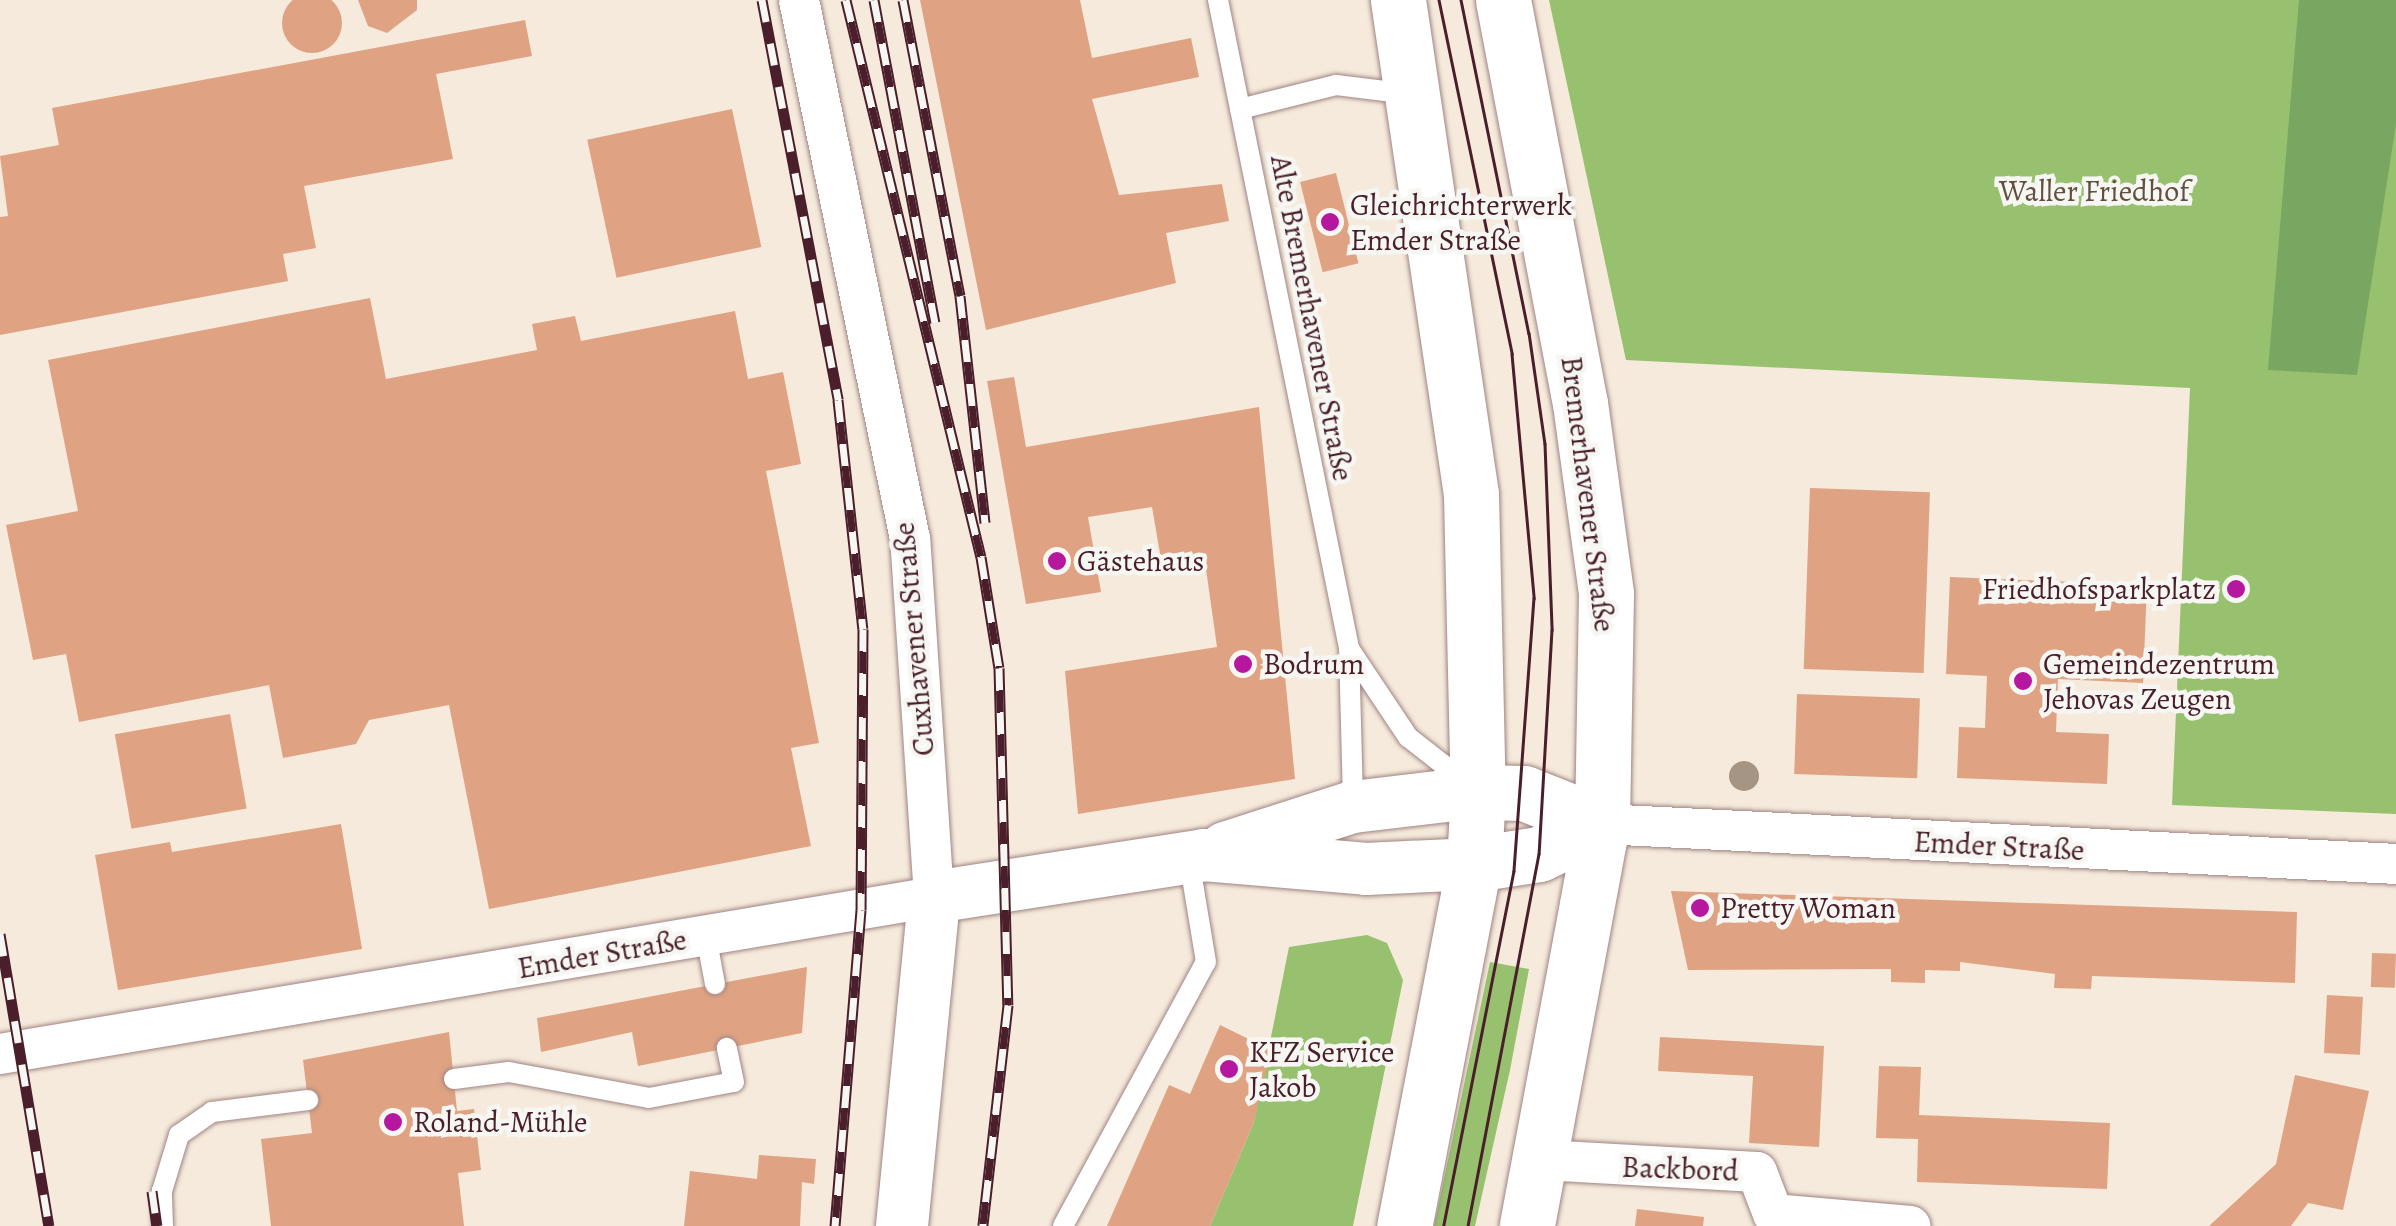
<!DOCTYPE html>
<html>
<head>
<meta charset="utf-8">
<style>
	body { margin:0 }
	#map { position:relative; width:2396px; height:1226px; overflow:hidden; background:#f5eadb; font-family:Alegreya,serif }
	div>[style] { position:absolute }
	.green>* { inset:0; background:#97c16e }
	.forest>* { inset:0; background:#79a761 }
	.building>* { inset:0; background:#dfa383; transform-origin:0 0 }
	.round { border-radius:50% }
	.roads { filter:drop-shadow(0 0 2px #a08483) drop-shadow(0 0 2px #a08483) }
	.service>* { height:20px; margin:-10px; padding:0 10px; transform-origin:10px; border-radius:10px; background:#fff }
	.minor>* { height:40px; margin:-20px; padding:0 20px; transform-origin:20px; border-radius:20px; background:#fff }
	.tertiary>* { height:52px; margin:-26px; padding:0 26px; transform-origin:26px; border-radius:26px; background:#fff }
	.primary>* { height:55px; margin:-27.5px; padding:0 27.5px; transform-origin:27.5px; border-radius:27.5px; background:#fff }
	.tram>* { height:2.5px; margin:-1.25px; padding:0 1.25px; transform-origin:1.25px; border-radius:1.25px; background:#4a1f2b }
	.rail>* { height:11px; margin-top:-5.5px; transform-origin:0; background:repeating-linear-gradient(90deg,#f6f6f2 0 22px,#4a1f2b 0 44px); box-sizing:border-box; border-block:2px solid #4a1f2b }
	.trees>* { width:30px; height:30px; margin:-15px; border-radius:50%; background:#a49585 }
	.dots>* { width:28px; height:28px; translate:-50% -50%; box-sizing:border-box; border:5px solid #f6f6f2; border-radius:50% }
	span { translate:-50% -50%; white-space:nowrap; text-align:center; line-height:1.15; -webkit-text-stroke:9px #f6f6f2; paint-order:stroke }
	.park-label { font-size:30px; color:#61503f }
	.poi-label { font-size:30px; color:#4a1f2b }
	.left { translate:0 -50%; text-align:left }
	.right { translate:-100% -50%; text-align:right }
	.street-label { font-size:30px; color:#4a1f2b }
</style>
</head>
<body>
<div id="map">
	<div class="green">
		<div style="clip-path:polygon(1549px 0,2396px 0,2396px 814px,2172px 805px,2190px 388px,1626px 360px)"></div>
		<div style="clip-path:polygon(1367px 935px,1387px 943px,1403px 980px,1353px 1226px,1210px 1226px,1254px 1122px,1289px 947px)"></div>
		<div style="clip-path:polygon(1490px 962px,1529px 969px,1510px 1070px,1475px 1226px,1434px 1226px)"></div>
	</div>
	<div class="forest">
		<div style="clip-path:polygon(2299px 0,2396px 0,2396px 124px,2357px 375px,2268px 370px)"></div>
	</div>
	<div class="building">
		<div class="round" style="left:282px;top:-7px;width:60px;height:60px"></div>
		<div style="clip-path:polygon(358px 0,417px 0,417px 10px,387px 33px,368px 26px)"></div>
		<div style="clip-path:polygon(920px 0,1080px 0,1092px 58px,1191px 38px,1199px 77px,1092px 99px,1119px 195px,1222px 184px,1229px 221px,1166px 233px,1176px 283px,986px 330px)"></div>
		<div style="clip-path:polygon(525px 20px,532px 56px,436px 74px,453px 159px,304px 186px,316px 248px,283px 254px,288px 281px,0 335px,0 217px,8px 216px,0 156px,59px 145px,52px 108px)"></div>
		<div style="left:732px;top:109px;width:141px;height:148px;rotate:78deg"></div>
		<div style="left:1336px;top:173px;width:93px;height:37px;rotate:76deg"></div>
		<div style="clip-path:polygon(370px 298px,386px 379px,537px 350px,532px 324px,575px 316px,581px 341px,735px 311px,748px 379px,783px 372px,801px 464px,766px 471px,819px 743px,791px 748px,811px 846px,489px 909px,449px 705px,369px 720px,356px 744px,283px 758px,269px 685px,79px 722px,66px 654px,33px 660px,6px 525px,78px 511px,48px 360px)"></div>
		<div style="clip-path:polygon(1014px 377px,1026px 447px,1259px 407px,1295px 779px,1078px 814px,1065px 671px,1217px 647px,1205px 562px,1163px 571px,1152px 507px,1088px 517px,1101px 592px,1026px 604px,987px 381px)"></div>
		<div style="left:1810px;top:488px;width:120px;height:181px;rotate:2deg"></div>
		<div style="clip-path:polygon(1950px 577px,2147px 585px,2143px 683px,2058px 679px,2056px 732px,2109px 734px,2107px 784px,1957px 778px,1959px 727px,1985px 728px,1987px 676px,1946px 674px)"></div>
		<div style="left:1797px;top:694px;width:123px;height:80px;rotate:2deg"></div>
		<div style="left:230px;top:714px;width:96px;height:117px;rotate:80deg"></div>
		<div style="clip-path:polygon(341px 824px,362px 949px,118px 990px,95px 855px,170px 842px,172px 852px)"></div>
		<div style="clip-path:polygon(1671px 891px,2297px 912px,2295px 983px,2092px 976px,2091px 989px,2054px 988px,2055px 974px,1960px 962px,1960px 971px,1925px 970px,1925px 983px,1891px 982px,1891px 969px,1688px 970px)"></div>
		<div style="left:2372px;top:953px;width:24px;height:34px;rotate:2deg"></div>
		<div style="clip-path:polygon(807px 967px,802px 1033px,638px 1066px,632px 1032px,541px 1052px,537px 1018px)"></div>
		<div style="left:2327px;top:995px;width:36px;height:58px;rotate:3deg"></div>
		<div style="clip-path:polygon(1220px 1025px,1271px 1050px,1254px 1122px,1210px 1226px,1107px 1226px,1169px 1085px,1190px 1094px)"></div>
		<div style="clip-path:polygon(449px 1032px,457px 1111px,474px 1109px,481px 1170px,458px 1173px,464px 1226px,271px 1226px,261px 1139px,312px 1133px,303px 1060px)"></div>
		<div style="clip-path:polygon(1660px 1037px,1824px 1046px,1819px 1147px,1749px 1143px,1753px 1076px,1658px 1071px)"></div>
		<div style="clip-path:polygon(1879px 1066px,1921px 1067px,1919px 1115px,2110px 1123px,2107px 1189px,1917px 1182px,1918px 1139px,1876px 1138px)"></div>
		<div style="clip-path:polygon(2295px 1075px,2369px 1091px,2343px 1210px,2308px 1203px,2291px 1226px,2209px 1226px,2276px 1164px)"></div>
		<div style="clip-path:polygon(759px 1155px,816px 1159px,814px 1184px,802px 1182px,800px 1226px,684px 1226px,690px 1171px,757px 1179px)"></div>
		<div style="clip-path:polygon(1637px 1209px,1704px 1217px,1703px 1226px,1635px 1226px)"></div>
	</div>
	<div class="roads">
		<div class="service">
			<div style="left:1218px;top:0;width:661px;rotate:78.57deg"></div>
			<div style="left:1349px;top:648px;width:157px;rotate:88.5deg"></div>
			<div style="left:1240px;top:109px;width:99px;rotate:-14deg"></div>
			<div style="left:1336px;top:85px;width:74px;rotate:7deg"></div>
			<div style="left:1350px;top:650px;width:105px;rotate:56.3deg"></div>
			<div style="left:1408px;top:737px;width:76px;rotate:38.1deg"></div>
			<div style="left:706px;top:936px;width:49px;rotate:79.4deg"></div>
			<div style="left:454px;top:1079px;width:55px;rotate:-7.3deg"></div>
			<div style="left:509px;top:1072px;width:142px;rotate:10.5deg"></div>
			<div style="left:649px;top:1098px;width:86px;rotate:-10.7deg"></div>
			<div style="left:734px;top:1082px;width:35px;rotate:-102deg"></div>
			<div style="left:163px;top:1226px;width:35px;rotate:-92deg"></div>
			<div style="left:162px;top:1191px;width:59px;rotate:-73.1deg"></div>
			<div style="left:179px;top:1135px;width:40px;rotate:-34.9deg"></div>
			<div style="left:212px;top:1112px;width:97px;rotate:-7.1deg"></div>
			<div style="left:1063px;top:1226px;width:300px;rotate:-61.6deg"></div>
			<div style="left:1206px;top:962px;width:104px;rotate:-99.4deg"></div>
		</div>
		<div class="minor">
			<div style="left:1602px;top:824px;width:795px;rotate:2.88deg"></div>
			<div style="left:0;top:1054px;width:947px;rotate:-9.54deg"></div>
			<div style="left:934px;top:897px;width:359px;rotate:-93.8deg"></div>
			<div style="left:910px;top:539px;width:550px;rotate:-101.64deg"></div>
			<div style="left:1543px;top:1160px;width:214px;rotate:3.2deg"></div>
			<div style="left:1757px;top:1172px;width:45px;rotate:69.1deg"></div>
			<div style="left:1773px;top:1214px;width:138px;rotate:5deg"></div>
		</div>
		<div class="tertiary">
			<div style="left:1225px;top:848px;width:134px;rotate:-17.8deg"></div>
			<div style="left:1353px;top:807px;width:126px;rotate:-6.8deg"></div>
			<div style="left:902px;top:1226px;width:331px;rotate:-84.4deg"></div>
			<div style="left:934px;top:897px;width:273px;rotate:-8.8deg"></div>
			<div style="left:1204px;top:855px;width:163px;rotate:4.9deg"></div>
			<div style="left:1366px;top:869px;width:108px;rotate:-2.7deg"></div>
		</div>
		<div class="primary">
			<div style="left:1398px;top:0;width:499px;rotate:81.6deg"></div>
			<div style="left:1471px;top:494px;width:298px;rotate:88.7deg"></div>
			<div style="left:1478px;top:792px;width:72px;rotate:93.2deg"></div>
			<div style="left:1474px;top:864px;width:369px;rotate:100.9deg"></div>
			<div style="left:1503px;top:0;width:410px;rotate:79.2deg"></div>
			<div style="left:1580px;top:403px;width:193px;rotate:82.2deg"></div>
			<div style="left:1606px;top:594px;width:230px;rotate:91deg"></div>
			<div style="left:1602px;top:824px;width:409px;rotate:100.6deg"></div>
			<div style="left:1478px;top:792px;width:46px;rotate:1.2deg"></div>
			<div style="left:1524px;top:793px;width:84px;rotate:21.7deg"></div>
			<div style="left:1474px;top:864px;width:66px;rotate:-8.7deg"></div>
			<div style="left:1539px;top:854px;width:70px;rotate:-25.5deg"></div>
		</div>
	</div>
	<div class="tram">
		<div style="left:1439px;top:0;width:361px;rotate:78.3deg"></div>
		<div style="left:1512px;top:354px;width:245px;rotate:84.8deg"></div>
		<div style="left:1534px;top:598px;width:274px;rotate:94.2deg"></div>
		<div style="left:1514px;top:871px;width:362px;rotate:101.2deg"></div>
		<div style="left:1461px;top:0;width:340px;rotate:78.5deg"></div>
		<div style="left:1529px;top:333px;width:112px;rotate:81.8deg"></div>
		<div style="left:1545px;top:444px;width:186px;rotate:87.8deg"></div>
		<div style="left:1552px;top:630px;width:224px;rotate:93.3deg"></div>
		<div style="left:1539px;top:854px;width:379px;rotate:100.8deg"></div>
	</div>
	<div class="rail">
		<div style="left:762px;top:0;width:407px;rotate:79.2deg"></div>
		<div style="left:838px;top:400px;width:230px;rotate:83.8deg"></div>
		<div style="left:863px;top:629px;width:281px;rotate:90.4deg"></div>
		<div style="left:861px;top:910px;width:317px;rotate:94.7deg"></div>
		<div style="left:846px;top:0;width:573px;rotate:76.38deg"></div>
		<div style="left:981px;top:557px;width:112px;rotate:80.8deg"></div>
		<div style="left:999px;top:668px;width:337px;rotate:88.5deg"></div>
		<div style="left:1008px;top:1005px;width:222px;rotate:96.5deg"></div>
		<div style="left:874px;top:0;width:328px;rotate:79.3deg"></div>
		<div style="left:903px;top:0;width:301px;rotate:79.1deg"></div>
		<div style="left:960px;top:296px;width:228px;rotate:83.7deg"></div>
		<div style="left:0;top:934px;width:296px;rotate:80.5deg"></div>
		<div style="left:152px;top:1191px;width:35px;rotate:82deg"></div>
	</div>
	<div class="trees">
		<div style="left:1744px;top:776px"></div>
	</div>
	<div class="dots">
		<div style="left:1330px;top:222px;background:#b5179e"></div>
		<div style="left:1057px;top:561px;background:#b5179e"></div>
		<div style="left:2236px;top:589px;background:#b5179e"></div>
		<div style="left:1243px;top:664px;background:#b5179e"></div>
		<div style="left:2023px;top:681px;background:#b5179e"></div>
		<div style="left:1700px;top:908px;background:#b5179e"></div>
		<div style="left:1229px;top:1069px;background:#b5179e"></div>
		<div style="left:393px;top:1122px;background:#b5179e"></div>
	</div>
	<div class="park-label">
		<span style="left:2094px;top:191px">Waller Friedhof</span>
	</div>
	<div class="poi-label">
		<span class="left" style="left:1350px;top:222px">Gleichrichterwerk<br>Emder Straße</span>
		<span class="left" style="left:1077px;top:561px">Gästehaus</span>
		<span class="right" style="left:2216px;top:589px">Friedhofsparkplatz</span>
		<span class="left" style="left:1263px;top:664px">Bodrum</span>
		<span class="left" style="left:2043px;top:681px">Gemeindezentrum<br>Jehovas Zeugen</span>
		<span class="left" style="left:1720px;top:908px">Pretty Woman</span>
		<span class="left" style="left:1249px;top:1069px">KFZ Service<br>Jakob</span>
		<span class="left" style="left:413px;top:1122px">Roland-Mühle</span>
	</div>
	<div class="street-label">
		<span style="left:1312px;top:318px;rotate:79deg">Alte Bremerhavener Straße</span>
		<span style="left:1588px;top:494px;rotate:83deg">Bremerhavener Straße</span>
		<span style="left:914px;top:639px;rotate:-95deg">Cuxhavener Straße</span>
		<span style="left:1999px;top:846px;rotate:3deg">Emder Straße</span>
		<span style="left:602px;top:954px;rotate:-10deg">Emder Straße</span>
		<span style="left:1680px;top:1169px;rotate:2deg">Backbord</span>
	</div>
</div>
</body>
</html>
